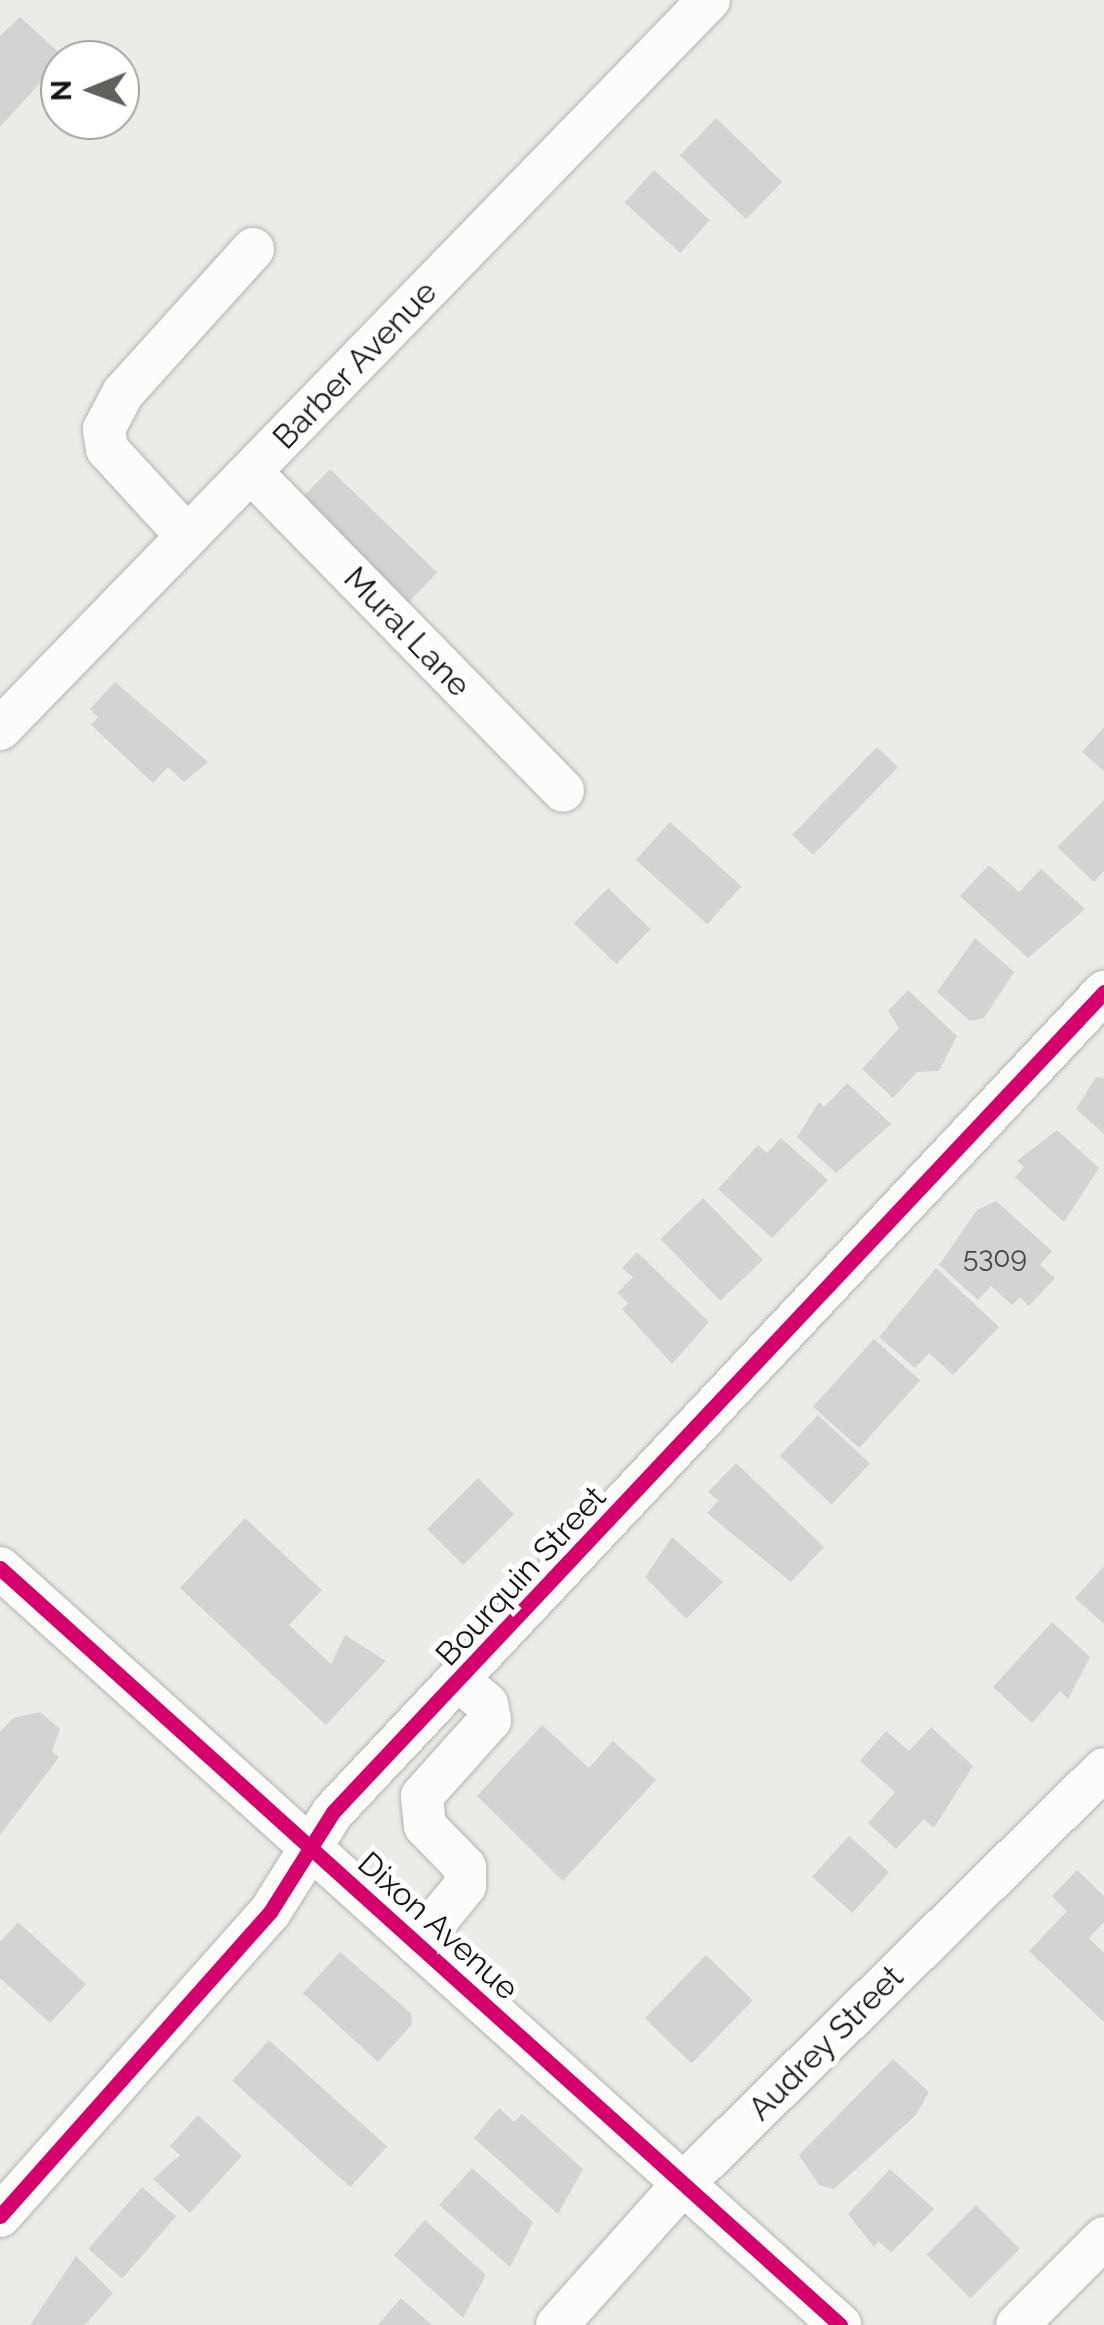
<!DOCTYPE html>
<html>
<head>
<meta charset="utf-8">
<style>
	body { margin:0 }
	#map { position:relative; width:1104px; height:2325px; overflow:hidden; background:#eaede7; font-family:Raleway,sans-serif }
	div>[style] { position:absolute }
	.building>* { inset:0; background:#d1d4d0; transform-origin:0 0 }
	.roads { filter:drop-shadow(0 0 2px #b2b4af) drop-shadow(0 0 2px #b2b4af) }
	.minor>* { height:42px; margin:-21px; padding:0 21px; transform-origin:21px; border-radius:21px; background:#fcfcfb }
	.cycleway>* { height:15px; margin:-7.5px; padding:0 7.5px; transform-origin:7.5px; border-radius:7.5px; background:#d6006c }
	span { translate:-50% -50%; white-space:nowrap; text-align:center; line-height:1.15; -webkit-text-stroke:10px #fff; paint-order:stroke }
	.number-label { font-size:28px; color:#444642 }
	.number-label span { -webkit-text-stroke-width:0 }
	.street-label { font-size:32px; color:#131511 }
	.north { position:absolute; left:40px; top:40px; width:100px; height:100px; box-sizing:border-box; background:#fff; border:2px solid #a1a1a0; border-radius:50%; rotate:269deg; font-size:28px; font-weight:700; line-height:40px; text-align:center; color:#131511 }
	.north::after { content:''; display:block; margin:auto; width:35px; height:45px; background:#5e615c; clip-path:polygon(50% 0,100% 100%,50% 72%,0 100%) }
</style>
</head>
<body>
<div id="map">
	<div class="building">
		<div style="clip-path:polygon(20px 17px,64px 57px,0 127px,0 36px)"></div>
		<div style="left:716px;top:118px;width:92px;height:52px;rotate:44deg"></div>
		<div style="left:654px;top:170px;width:75px;height:44px;rotate:42deg"></div>
		<div style="left:330px;top:469px;width:149px;height:50px;rotate:44deg"></div>
		<div style="clip-path:polygon(115px 682px,208px 762px,184px 782px,168px 767px,153px 783px,91px 725px,98px 717px,90px 709px)"></div>
		<div style="clip-path:polygon(1104px 727px,1104px 771px,1082px 752px)"></div>
		<div style="left:877px;top:747px;width:29px;height:122px;rotate:44deg"></div>
		<div style="clip-path:polygon(1104px 800px,1104px 871px,1094px 882px,1057px 847px)"></div>
		<div style="left:670px;top:822px;width:96px;height:51px;rotate:42deg"></div>
		<div style="clip-path:polygon(989px 865px,1019px 892px,1041px 869px,1085px 909px,1028px 958px,960px 896px)"></div>
		<div style="left:608px;top:888px;width:59px;height:49px;rotate:44deg"></div>
		<div style="clip-path:polygon(975px 938px,1014px 972px,984px 1018px,970px 1021px,937px 992px)"></div>
		<div style="clip-path:polygon(908px 990px,957px 1036px,939px 1071px,917px 1072px,893px 1098px,862px 1069px,899px 1028px,888px 1011px)"></div>
		<div style="clip-path:polygon(1096px 1077px,1104px 1078px,1104px 1134px,1076px 1109px)"></div>
		<div style="clip-path:polygon(847px 1083px,891px 1124px,836px 1173px,797px 1137px,819px 1102px,824px 1107px)"></div>
		<div style="clip-path:polygon(1057px 1130px,1099px 1168px,1064px 1222px,1015px 1177px,1024px 1167px,1017px 1161px)"></div>
		<div style="clip-path:polygon(781px 1138px,828px 1180px,772px 1238px,718px 1189px,758px 1145px,767px 1153px)"></div>
		<div style="left:703px;top:1198px;width:86px;height:59px;rotate:46deg"></div>
		<div style="clip-path:polygon(996px 1201px,1052px 1251px,1040px 1265px,1055px 1278px,1029px 1306px,1020px 1297px,1012px 1305px,991px 1286px,978px 1300px,939px 1265px,977px 1210px)"></div>
		<div style="clip-path:polygon(637px 1252px,709px 1322px,672px 1364px,622px 1309px,628px 1303px,617px 1293px,633px 1277px,622px 1268px)"></div>
		<div style="clip-path:polygon(936px 1268px,999px 1327px,953px 1375px,929px 1353px,915px 1368px,879px 1337px)"></div>
		<div style="left:874px;top:1339px;width:62px;height:91px;rotate:42deg"></div>
		<div style="left:818px;top:1415px;width:71px;height:56px;rotate:43deg"></div>
		<div style="clip-path:polygon(736px 1463px,824px 1547px,791px 1582px,707px 1513px,718px 1501px,708px 1492px)"></div>
		<div style="left:478px;top:1478px;width:51px;height:72px;rotate:45deg"></div>
		<div style="clip-path:polygon(245px 1518px,322px 1590px,289px 1625px,331px 1664px,345px 1635px,386px 1661px,326px 1725px,180px 1588px)"></div>
		<div style="clip-path:polygon(672px 1537px,723px 1582px,686px 1619px,645px 1577px)"></div>
		<div style="clip-path:polygon(1104px 1566px,1104px 1624px,1075px 1598px)"></div>
		<div style="clip-path:polygon(1052px 1622px,1090px 1657px,1068px 1699px,1060px 1691px,1032px 1723px,993px 1687px)"></div>
		<div style="clip-path:polygon(40px 1712px,60px 1729px,52px 1751px,59px 1757px,0 1835px,0 1732px,13px 1718px)"></div>
		<div style="clip-path:polygon(542px 1725px,589px 1768px,613px 1741px,656px 1780px,563px 1881px,477px 1796px)"></div>
		<div style="clip-path:polygon(931px 1727px,973px 1766px,934px 1828px,924px 1819px,896px 1849px,868px 1823px,895px 1792px,860px 1761px,886px 1731px,909px 1751px)"></div>
		<div style="left:849px;top:1836px;width:54px;height:55px;rotate:42deg"></div>
		<div style="clip-path:polygon(1077px 1870px,1104px 1896px,1104px 1922px,1089px 1938px,1104px 1953px,1104px 2022px,1029px 1951px,1067px 1911px,1052px 1896px)"></div>
		<div style="clip-path:polygon(18px 1922px,86px 1984px,50px 2023px,0 1978px,0 1942px)"></div>
		<div style="clip-path:polygon(340px 1952px,411px 2013px,412px 2024px,378px 2062px,303px 1993px)"></div>
		<div style="left:706px;top:1955px;width:65px;height:88px;rotate:44deg"></div>
		<div style="left:269px;top:2040px;width:159px;height:55px;rotate:42deg"></div>
		<div style="clip-path:polygon(893px 2059px,929px 2092px,916px 2115px,834px 2189px,819px 2185px,799px 2155px)"></div>
		<div style="clip-path:polygon(499px 2108px,514px 2122px,522px 2114px,583px 2169px,558px 2214px,474px 2138px)"></div>
		<div style="clip-path:polygon(198px 2115px,242px 2156px,190px 2213px,153px 2179px,180px 2155px,170px 2146px)"></div>
		<div style="clip-path:polygon(472px 2168px,533px 2222px,510px 2267px,439px 2205px)"></div>
		<div style="clip-path:polygon(890px 2169px,934px 2209px,891px 2253px,879px 2241px,874px 2247px,848px 2214px)"></div>
		<div style="left:142px;top:2187px;width:45px;height:82px;rotate:41deg"></div>
		<div style="left:976px;top:2205px;width:62px;height:70px;rotate:45deg"></div>
		<div style="clip-path:polygon(425px 2220px,486px 2275px,463px 2318px,394px 2255px)"></div>
		<div style="clip-path:polygon(76px 2256px,113px 2293px,85px 2325px,30px 2325px)"></div>
		<div style="clip-path:polygon(401px 2298px,432px 2325px,378px 2325px)"></div>
	</div>
	<div class="roads">
		<div class="minor">
			<div style="left:251px;top:472px;width:446px;rotate:45.6deg"></div>
			<div style="left:187px;top:536px;width:118px;rotate:-132.6deg"></div>
			<div style="left:107px;top:449px;width:20px;rotate:-99deg"></div>
			<div style="left:104px;top:429px;width:41px;rotate:-62.2deg"></div>
			<div style="left:123px;top:393px;width:194px;rotate:-47.9deg"></div>
			<div style="left:0;top:729px;width:1017px;rotate:-45.8deg"></div>
			<div style="left:0;top:1568px;width:1131px;rotate:42.02deg"></div>
			<div style="left:417px;top:1944px;width:75px;rotate:-50.4deg"></div>
			<div style="left:465px;top:1886px;width:19px;rotate:-90deg"></div>
			<div style="left:465px;top:1867px;width:57px;rotate:-134.3deg"></div>
			<div style="left:425px;top:1826px;width:30px;rotate:-96deg"></div>
			<div style="left:422px;top:1796px;width:102px;rotate:-48.2deg"></div>
			<div style="left:490px;top:1720px;width:16px;rotate:-101deg"></div>
			<div style="left:487px;top:1704px;width:35px;rotate:-140deg"></div>
			<div style="left:0;top:2216px;width:407px;rotate:-48.4deg"></div>
			<div style="left:270px;top:1912px;width:118px;rotate:-57.8deg"></div>
			<div style="left:333px;top:1812px;width:1126px;rotate:-46.76deg"></div>
			<div style="left:557px;top:2325px;width:189px;rotate:-48.2deg"></div>
			<div style="left:683px;top:2184px;width:591px;rotate:-44.59deg"></div>
			<div style="left:1017px;top:2325px;width:123px;rotate:-45deg"></div>
		</div>
	</div>
	<div class="cycleway">
		<div style="left:0;top:1568px;width:1131px;rotate:42.02deg"></div>
		<div style="left:0;top:2216px;width:407px;rotate:-48.4deg"></div>
		<div style="left:270px;top:1912px;width:118px;rotate:-57.8deg"></div>
		<div style="left:333px;top:1812px;width:1126px;rotate:-46.76deg"></div>
	</div>
	<div class="number-label">
		<span style="left:995px;top:1258px">5309</span>
	</div>
	<div class="street-label">
		<span style="left:355px;top:365px;rotate:-46deg">Barber Avenue</span>
		<span style="left:407px;top:632px;rotate:46deg">Mural Lane</span>
		<span style="left:521px;top:1576px;rotate:-47deg">Bourquin Street</span>
		<span style="left:438px;top:1926px;rotate:42deg">Dixon Avenue</span>
		<span style="left:826px;top:2043px;rotate:-45deg">Audrey Street</span>
	</div>
	<div class="north">N</div>
</div>
</body>
</html>
